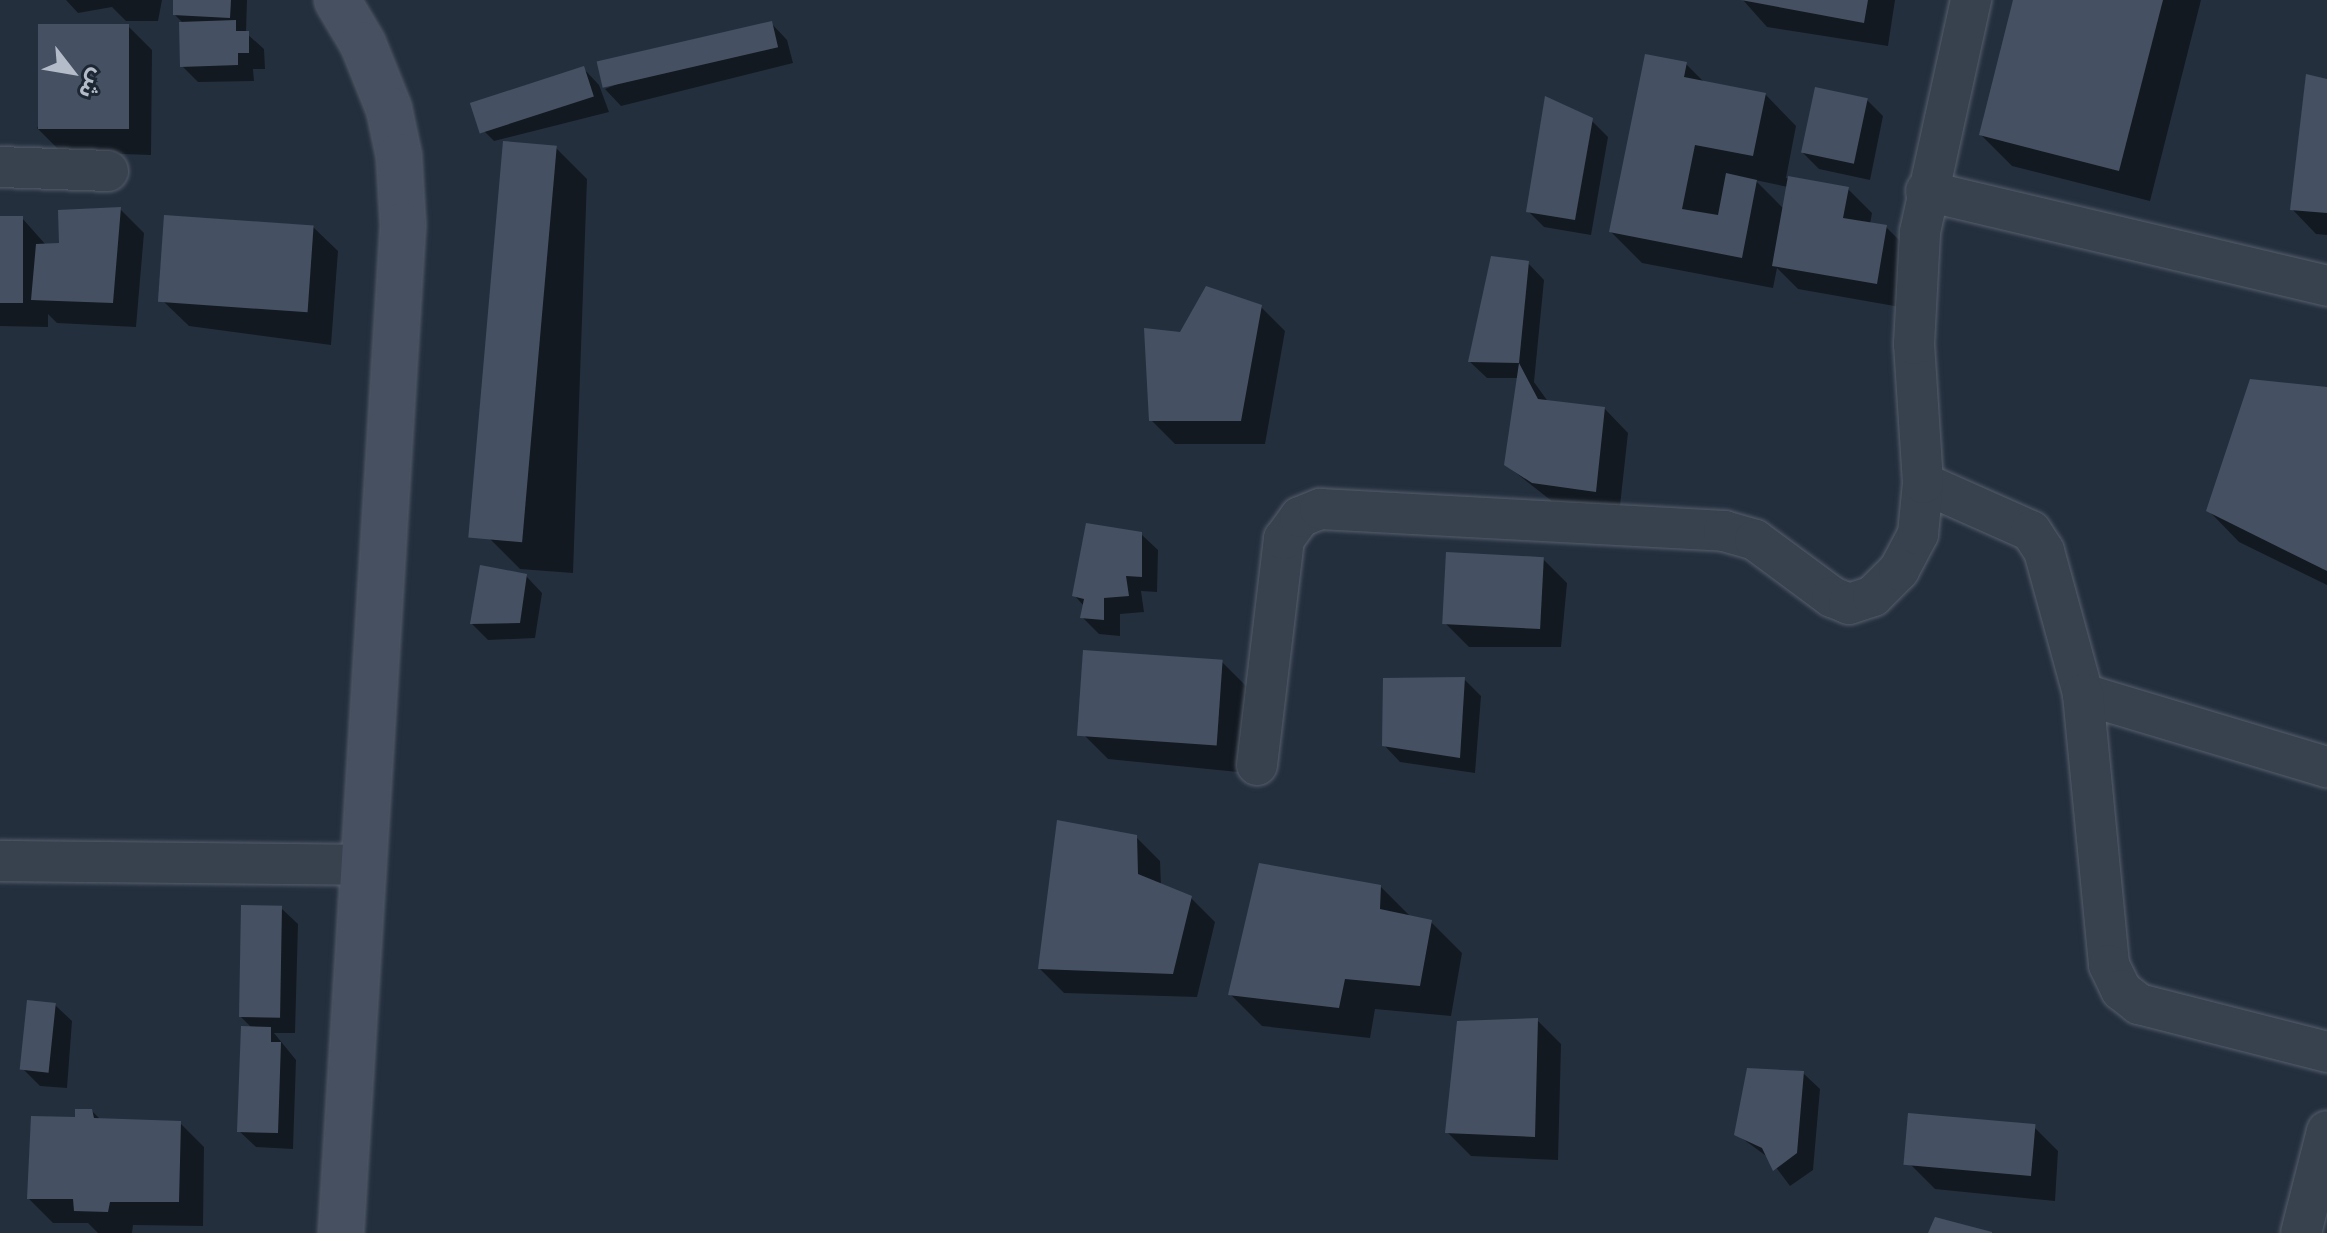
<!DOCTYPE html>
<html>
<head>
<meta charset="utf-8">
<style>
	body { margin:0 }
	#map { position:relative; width:2327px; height:1233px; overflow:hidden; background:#242f3e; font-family:"Asap Condensed","Noto Sans Arabic",sans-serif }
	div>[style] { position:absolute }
	.shadow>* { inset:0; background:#0007 }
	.building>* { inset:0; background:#455162; transform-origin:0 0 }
	.roads { filter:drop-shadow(0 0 2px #565f6c) drop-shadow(0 0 2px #565f6c) }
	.street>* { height:40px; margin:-20px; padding:0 20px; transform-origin:20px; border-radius:20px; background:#38414e }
	.secondary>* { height:44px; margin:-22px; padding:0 22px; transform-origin:22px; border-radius:22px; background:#465061 }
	span { translate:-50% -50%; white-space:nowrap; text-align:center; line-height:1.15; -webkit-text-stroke:6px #1d2633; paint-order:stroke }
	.north { position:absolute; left:32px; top:32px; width:80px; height:80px; -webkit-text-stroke:6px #1d2633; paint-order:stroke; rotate:121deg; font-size:22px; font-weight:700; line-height:32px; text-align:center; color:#b4bcc9 }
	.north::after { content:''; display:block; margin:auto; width:28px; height:36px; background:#b4bcc9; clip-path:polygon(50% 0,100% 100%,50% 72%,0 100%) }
</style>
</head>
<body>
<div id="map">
	<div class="shadow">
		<div style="clip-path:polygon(66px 0,162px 0,158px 21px,126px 21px,112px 7px,78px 13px)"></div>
		<div style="clip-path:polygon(175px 0,247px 0,246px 33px,264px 49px,265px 69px,253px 69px,254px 81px,198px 82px,182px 66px,184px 24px,175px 15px)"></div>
		<div style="clip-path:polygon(1743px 0,1895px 0,1888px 46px,1767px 27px)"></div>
		<div style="clip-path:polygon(2015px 0,2201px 0,2150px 201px,2012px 166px,1981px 135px)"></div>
		<div style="clip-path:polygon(771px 23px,787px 40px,793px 63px,621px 106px,605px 89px)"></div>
		<div style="clip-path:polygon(128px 26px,152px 50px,151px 155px,61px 152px,37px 128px)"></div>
		<div style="clip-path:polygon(evenodd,1686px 64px,1705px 83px,1765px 94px,1796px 126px,1786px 178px,1848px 189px,1872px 213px,1870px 224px,1886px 227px,1910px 251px,1900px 307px,1798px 289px,1777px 268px,1773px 288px,1642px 263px,1611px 232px,1686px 64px,1755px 180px,1788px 187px,1784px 209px,1755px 180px)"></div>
		<div style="clip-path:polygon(583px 68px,599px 85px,609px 112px,494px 141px,478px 125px)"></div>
		<div style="clip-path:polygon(2327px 81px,2327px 235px,2316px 234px,2292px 209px)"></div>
		<div style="clip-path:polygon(1867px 100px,1883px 116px,1870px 180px,1819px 169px,1803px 153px)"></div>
		<div style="clip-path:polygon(1591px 120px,1608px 137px,1591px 235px,1544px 227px,1528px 211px)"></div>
		<div style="clip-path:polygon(556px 148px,587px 179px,573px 573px,520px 569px,489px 538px)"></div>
		<div style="clip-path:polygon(120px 209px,144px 233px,136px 327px,57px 323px,48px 314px,48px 327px,0 326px,0 218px,22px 218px,46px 245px,61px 245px)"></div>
		<div style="clip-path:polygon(313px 227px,338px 251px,331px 345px,189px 326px,164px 302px)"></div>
		<div style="clip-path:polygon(1528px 263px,1544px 280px,1534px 382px,1549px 403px,1604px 408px,1628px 433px,1619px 515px,1558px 506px,1506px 465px,1518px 378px,1487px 378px,1470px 362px)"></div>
		<div style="clip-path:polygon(1261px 307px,1285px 331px,1265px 444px,1175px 444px,1151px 420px,1181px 334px)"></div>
		<div style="clip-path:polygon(2327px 389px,2327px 585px,2239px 542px,2208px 510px)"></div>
		<div style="clip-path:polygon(1141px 534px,1158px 550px,1157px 592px,1141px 591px,1144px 612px,1120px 614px,1120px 636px,1099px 634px,1082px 617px,1084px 606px,1074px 595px)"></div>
		<div style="clip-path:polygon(1543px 559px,1567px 583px,1561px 647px,1469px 647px,1445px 623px)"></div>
		<div style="clip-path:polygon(526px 576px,542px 593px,535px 638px,488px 640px,472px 624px)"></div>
		<div style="clip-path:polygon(1222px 662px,1246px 686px,1238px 772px,1108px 759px,1084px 735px)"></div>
		<div style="clip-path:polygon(1464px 679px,1481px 696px,1475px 773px,1400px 762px,1384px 745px)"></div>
		<div style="clip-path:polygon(1136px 837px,1160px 861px,1161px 886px,1191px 898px,1215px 922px,1197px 997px,1064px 993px,1040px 969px)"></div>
		<div style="clip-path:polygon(1380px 886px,1411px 917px,1431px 922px,1462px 953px,1451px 1016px,1375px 1009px,1370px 1038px,1262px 1026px,1231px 995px)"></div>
		<div style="clip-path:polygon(281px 908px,298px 924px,295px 1033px,274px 1033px,296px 1060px,293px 1149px,256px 1147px,239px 1131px,252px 1028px,240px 1016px)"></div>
		<div style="clip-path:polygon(55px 1005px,72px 1021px,67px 1088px,40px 1086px,24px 1070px)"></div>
		<div style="clip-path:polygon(1537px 1020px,1561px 1044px,1558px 1160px,1471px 1156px,1447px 1132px)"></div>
		<div style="clip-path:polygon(1803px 1073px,1820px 1089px,1813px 1170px,1790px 1186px,1769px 1158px,1736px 1134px)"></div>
		<div style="clip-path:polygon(92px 1111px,101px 1120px,180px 1123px,204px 1147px,203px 1226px,133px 1225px,132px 1233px,98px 1233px,88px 1223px,53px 1223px,29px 1199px,77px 1119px)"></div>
		<div style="clip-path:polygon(2034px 1127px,2058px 1151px,2055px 1201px,1935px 1189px,1911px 1165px)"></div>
	</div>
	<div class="building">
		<div style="clip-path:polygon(173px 0,231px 0,230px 18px,173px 15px)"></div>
		<div style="clip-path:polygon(1741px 0,1868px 0,1864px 23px)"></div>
		<div style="clip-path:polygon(2013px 0,2163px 0,2119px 171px,1979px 135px)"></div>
		<div style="clip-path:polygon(236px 20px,236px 31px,249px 31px,249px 53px,238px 53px,238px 65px,180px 67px,179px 22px)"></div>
		<div style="left:772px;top:21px;width:27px;height:180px;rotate:77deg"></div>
		<div style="left:38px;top:24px;width:91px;height:105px"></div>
		<div style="clip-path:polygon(1645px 54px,1687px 62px,1684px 77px,1766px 93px,1753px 156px,1695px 145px,1682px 209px,1718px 215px,1726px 173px,1757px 180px,1742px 258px,1609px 232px)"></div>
		<div style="left:584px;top:66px;width:32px;height:120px;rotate:72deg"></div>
		<div style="clip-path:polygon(2306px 74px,2327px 79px,2327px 213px,2290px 210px)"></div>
		<div style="left:1815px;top:87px;width:54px;height:67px;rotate:12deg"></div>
		<div style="clip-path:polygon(1545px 96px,1593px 118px,1575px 220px,1526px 212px)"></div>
		<div style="left:503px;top:141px;width:54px;height:398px;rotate:5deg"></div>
		<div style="clip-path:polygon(1788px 176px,1849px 187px,1843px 218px,1887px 225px,1877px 284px,1772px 266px)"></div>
		<div style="clip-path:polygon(121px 207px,113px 303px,31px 300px,36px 244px,59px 243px,58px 210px)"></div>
		<div style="left:164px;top:215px;width:150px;height:87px;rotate:4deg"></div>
		<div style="left:0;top:216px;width:23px;height:87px"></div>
		<div style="clip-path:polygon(1491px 256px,1529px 261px,1519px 363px,1468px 362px)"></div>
		<div style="clip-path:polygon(1206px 286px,1262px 305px,1241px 421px,1149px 421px,1144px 328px,1180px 332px)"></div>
		<div style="clip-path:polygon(1519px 363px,1538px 399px,1605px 407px,1596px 492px,1532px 483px,1504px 465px)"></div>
		<div style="clip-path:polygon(2250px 379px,2327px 387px,2327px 571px,2206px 511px)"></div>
		<div style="clip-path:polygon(1086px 523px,1142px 532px,1142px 577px,1126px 576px,1129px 596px,1104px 598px,1104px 620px,1080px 618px,1084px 599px,1072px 596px)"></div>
		<div style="left:1446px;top:552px;width:98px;height:72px;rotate:3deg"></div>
		<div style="clip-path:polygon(480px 565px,527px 574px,520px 623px,470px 624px)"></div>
		<div style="left:1083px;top:650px;width:140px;height:86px;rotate:4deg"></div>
		<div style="clip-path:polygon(1465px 677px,1460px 758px,1382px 746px,1383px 678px)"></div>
		<div style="clip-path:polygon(1057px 820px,1137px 835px,1138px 874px,1192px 896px,1173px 974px,1038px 969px)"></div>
		<div style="clip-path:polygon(1259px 863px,1381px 885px,1380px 909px,1432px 920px,1420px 986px,1345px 979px,1339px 1008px,1228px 995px)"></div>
		<div style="left:241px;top:905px;width:41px;height:112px;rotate:1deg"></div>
		<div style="left:27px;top:1000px;width:29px;height:70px;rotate:6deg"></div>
		<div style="clip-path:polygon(1538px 1018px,1535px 1137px,1445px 1133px,1457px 1021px)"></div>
		<div style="clip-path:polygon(241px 1026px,271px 1027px,271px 1042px,281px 1042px,278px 1133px,237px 1132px)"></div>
		<div style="clip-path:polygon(1747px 1068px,1804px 1071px,1797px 1153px,1773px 1171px,1762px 1148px,1734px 1135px)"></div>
		<div style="clip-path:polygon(75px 1109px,92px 1109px,94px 1118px,181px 1121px,179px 1202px,110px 1202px,108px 1212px,74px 1211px,73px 1199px,27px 1199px,31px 1116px,75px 1117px)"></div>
		<div style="left:1908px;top:1113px;width:128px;height:52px;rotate:5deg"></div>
		<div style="clip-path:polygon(1935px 1217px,1992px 1232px,1992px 1233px,1928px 1233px)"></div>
	</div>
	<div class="roads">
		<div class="street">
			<div style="left:0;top:167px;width:108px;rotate:2.1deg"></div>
			<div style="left:1926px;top:191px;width:412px;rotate:13.3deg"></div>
			<div style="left:1923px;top:483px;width:118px;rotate:24deg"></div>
			<div style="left:2031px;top:531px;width:24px;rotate:57deg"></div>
			<div style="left:2044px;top:551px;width:148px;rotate:74.7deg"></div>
			<div style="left:2083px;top:694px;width:255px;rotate:16.7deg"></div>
			<div style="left:2083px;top:694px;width:272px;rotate:84.5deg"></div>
			<div style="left:2109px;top:965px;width:28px;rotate:64deg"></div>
			<div style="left:2121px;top:990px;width:23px;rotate:38deg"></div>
			<div style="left:2139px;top:1004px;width:194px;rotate:14.3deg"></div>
			<div style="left:1257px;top:765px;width:228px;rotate:-83.2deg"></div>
			<div style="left:1284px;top:539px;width:27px;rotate:-54deg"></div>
			<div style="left:1300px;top:517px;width:22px;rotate:-22deg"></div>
			<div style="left:1320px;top:509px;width:405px;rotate:3.1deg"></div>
			<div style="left:1724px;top:531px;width:32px;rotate:16deg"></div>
			<div style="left:1755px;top:540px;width:96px;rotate:36.5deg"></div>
			<div style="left:1832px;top:597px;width:18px;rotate:22deg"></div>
			<div style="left:1849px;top:604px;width:25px;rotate:-18deg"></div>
			<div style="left:1873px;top:596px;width:37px;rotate:-45deg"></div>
			<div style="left:1899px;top:570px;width:41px;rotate:-62.2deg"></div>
			<div style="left:1918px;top:534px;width:51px;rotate:-84.4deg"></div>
			<div style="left:1923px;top:483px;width:139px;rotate:-93.7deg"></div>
			<div style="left:1914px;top:344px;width:112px;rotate:-86.9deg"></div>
			<div style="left:1920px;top:232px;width:238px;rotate:-77.6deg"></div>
			<div style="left:0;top:861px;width:362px;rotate:0.6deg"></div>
			<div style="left:2301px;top:1233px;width:105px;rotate:-75.7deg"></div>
		</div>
		<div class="secondary">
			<div style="left:337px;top:0;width:51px;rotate:59.4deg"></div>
			<div style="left:363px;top:44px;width:70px;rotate:68.2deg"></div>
			<div style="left:389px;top:109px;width:48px;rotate:78deg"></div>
			<div style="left:399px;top:156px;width:69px;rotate:86.7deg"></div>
			<div style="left:403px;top:225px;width:1010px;rotate:93.52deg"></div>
		</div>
	</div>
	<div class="north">ش</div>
</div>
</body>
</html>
